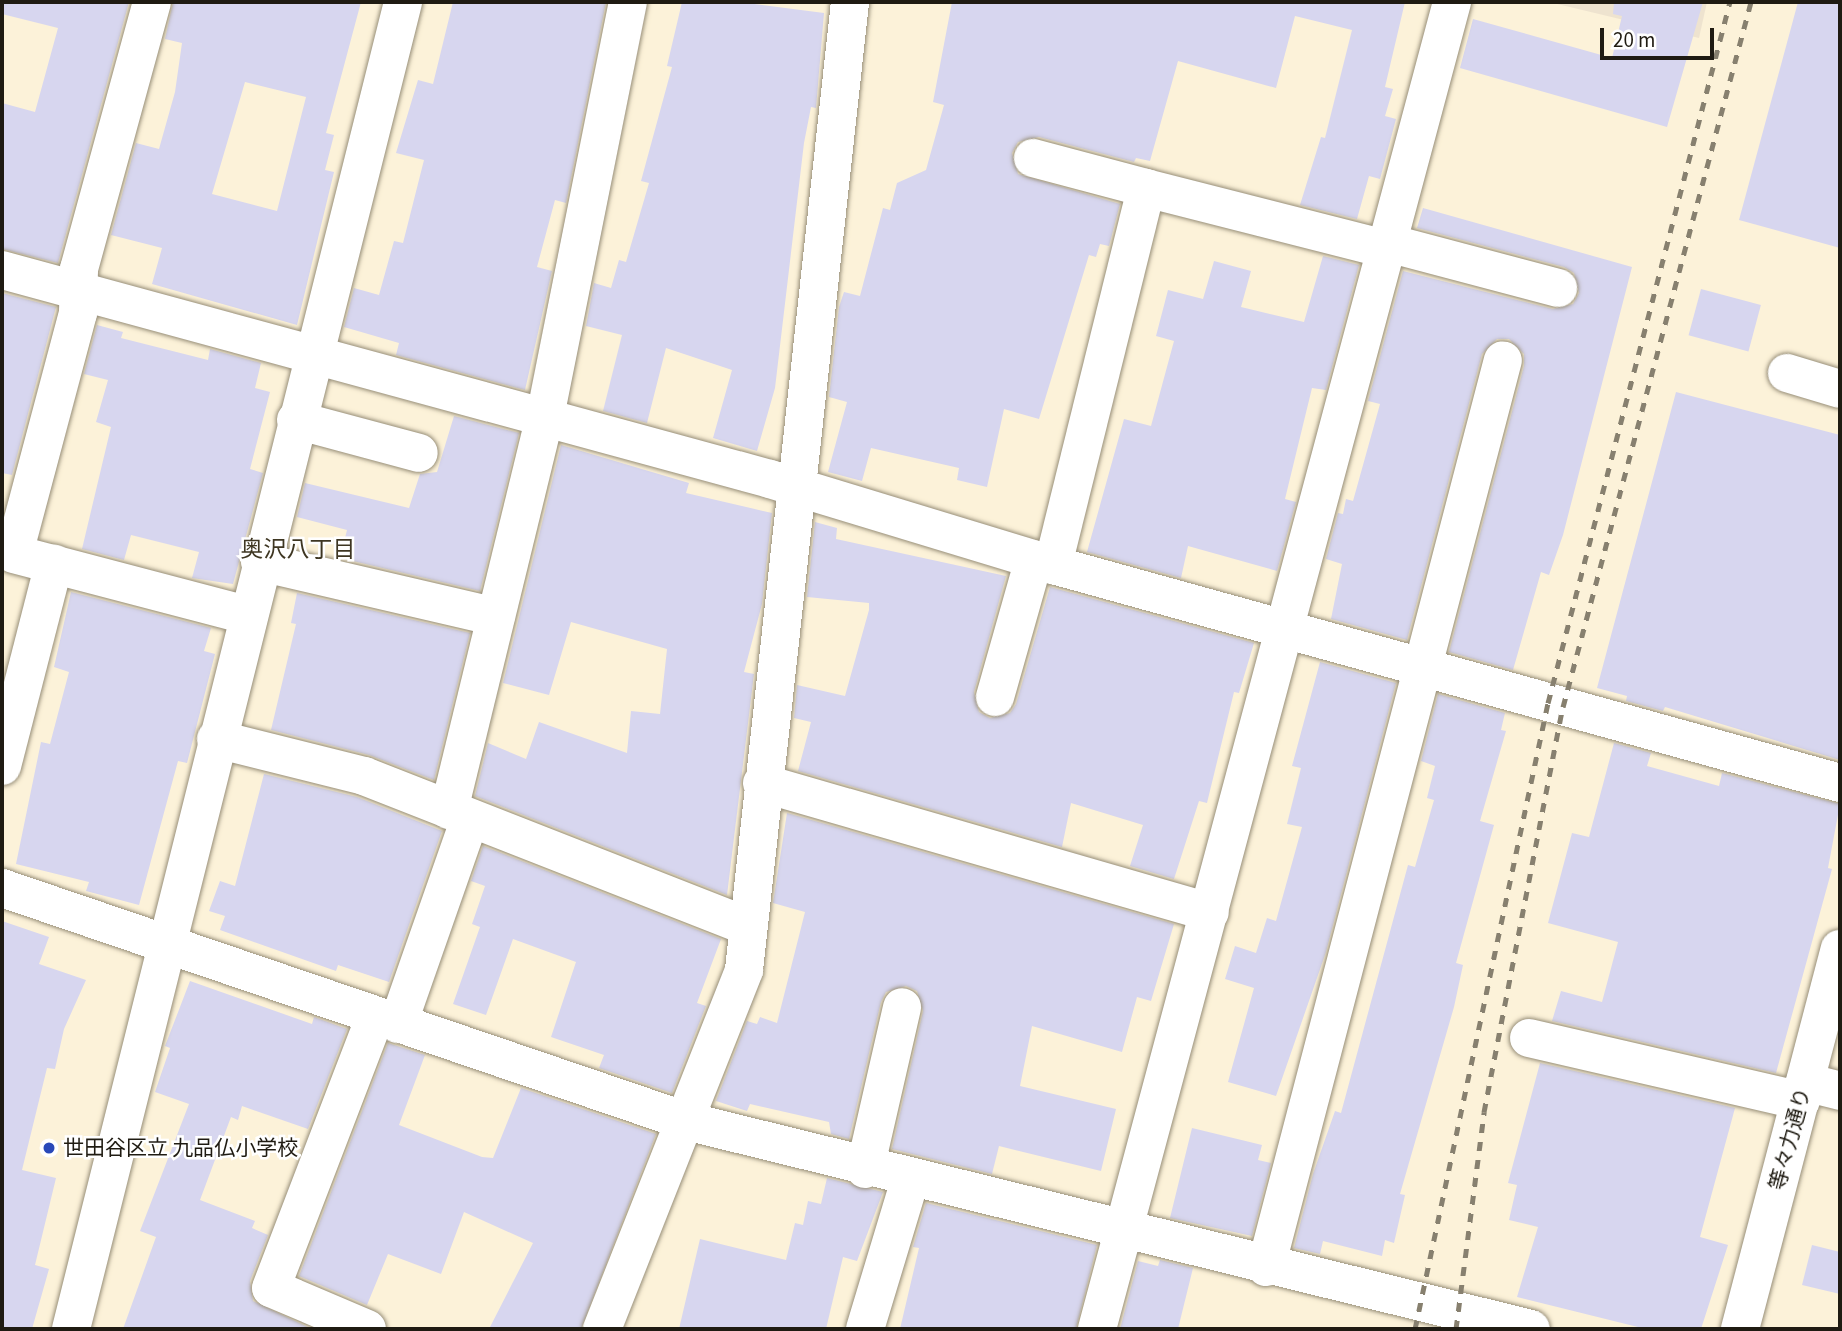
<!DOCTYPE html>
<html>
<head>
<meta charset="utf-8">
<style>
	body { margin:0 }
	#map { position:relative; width:1842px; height:1331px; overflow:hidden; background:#fcf2d9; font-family:"Source Sans 3","Noto Sans JP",sans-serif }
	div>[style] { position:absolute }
	.commercial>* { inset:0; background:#eee3cf }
	.building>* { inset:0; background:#d7d6ef; transform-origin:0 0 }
	.roads { filter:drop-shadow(0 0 2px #978e78) drop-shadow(0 0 2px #978e78) }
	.minor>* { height:38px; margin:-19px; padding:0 19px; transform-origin:19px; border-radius:19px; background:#fff }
	.rail>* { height:5px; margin-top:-2.5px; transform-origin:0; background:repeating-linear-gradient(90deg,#87806f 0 9px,transparent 0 18px) }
	.dots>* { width:19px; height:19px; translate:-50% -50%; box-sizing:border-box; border:4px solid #fff; border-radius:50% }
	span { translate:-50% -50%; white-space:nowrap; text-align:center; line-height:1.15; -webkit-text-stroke:5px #fff; paint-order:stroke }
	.street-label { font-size:21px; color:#1f1b12 }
	.poi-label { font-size:21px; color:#1f1b12 }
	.left { translate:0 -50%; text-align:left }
	.neighbourhood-label { font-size:23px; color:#3e3622 }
	.frame { position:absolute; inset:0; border:4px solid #1f1b12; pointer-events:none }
	.scale { position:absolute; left:1600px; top:28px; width:114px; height:32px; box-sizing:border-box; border:4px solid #1f1b12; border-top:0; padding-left:9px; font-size:21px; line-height:24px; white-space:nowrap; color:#1f1b12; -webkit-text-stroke:5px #fff; paint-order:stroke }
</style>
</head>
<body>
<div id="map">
	<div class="commercial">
		<div style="clip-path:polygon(1549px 2px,1707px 2px,1699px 38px)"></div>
	</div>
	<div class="building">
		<div style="clip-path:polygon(2px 2px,129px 2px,58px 263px,2px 249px,2px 103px,35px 112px,58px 28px,2px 14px)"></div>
		<div style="clip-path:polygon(evenodd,173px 2px,361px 2px,326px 133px,334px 135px,325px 170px,334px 172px,297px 325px,152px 284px,162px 248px,111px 235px,136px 143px,159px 149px,175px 92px,182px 43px,165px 39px,173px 2px,245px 82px,306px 97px,277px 211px,212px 194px,245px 82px)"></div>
		<div style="clip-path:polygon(453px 2px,606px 2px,566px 203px,555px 200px,537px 267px,552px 271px,525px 390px,396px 355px,399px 343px,344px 327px,354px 288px,379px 295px,394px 241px,403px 243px,424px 160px,396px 153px,418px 80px,433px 84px)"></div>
		<div style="clip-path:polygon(682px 2px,739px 2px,824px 13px,816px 108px,811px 107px,804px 143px,775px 388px,757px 451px,713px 438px,732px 370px,666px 348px,647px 423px,603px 411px,622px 335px,586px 326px,594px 283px,611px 288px,619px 260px,626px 262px,649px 183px,641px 181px,672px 67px,667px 66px)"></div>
		<div style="clip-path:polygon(952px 2px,1405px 2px,1385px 87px,1393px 89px,1385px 116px,1396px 119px,1380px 179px,1369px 176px,1357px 219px,1300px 205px,1321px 137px,1325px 138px,1352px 30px,1295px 16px,1276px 88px,1178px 61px,1150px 161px,1136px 158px,1134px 162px,1039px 137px,1018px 142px,1012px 153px,1018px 174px,1120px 204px,1109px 246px,1100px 244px,1096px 257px,1089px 255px,1039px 419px,1004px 409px,987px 487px,957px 480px,959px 468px,871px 448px,862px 481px,828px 472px,847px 402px,829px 397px,839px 307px,844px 292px,860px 296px,883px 208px,890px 210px,897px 183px,926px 170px,944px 105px,933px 102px)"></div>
		<div style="clip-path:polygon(1614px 2px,1703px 2px,1667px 127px,1460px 68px,1473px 19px,1612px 58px,1622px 16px,1613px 14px)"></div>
		<div style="clip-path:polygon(1798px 2px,1840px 2px,1840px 248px,1739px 220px)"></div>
		<div style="clip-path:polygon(1423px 208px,1632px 267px,1563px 535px,1549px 575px,1541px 572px,1513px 670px,1449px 652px,1524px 366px,1524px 354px,1509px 339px,1497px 339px,1482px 354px,1407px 640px,1331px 619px,1342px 564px,1326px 559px,1338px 513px,1343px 514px,1346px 499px,1353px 501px,1380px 404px,1368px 401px,1403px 271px,1553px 309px,1573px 304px,1579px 293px,1574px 273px,1564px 267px,1417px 228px)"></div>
		<div style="clip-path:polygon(1323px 256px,1359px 265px,1326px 390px,1312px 388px,1285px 499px,1296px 502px,1277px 571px,1188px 546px,1181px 578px,1087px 552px,1124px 419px,1151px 426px,1174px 341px,1156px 336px,1168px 290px,1203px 299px,1214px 261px,1251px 271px,1241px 307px,1304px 322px)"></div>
		<div style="left:1701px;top:289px;width:62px;height:48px;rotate:15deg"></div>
		<div style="clip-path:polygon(2px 293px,56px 307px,12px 475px,2px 473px)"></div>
		<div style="clip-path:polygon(97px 325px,123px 332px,121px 338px,208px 360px,210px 349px,261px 363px,255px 388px,270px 392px,250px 469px,263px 473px,233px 584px,192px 578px,199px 552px,131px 535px,124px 560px,82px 549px,111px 427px,96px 422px,108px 380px,84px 374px)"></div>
		<div style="clip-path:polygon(1676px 392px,1840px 435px,1840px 760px,1665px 707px,1663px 711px,1626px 701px,1627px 696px,1597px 688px)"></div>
		<div style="clip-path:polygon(454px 416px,519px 433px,480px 591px,340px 558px,347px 530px,297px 517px,305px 483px,409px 508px,420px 474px,437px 472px)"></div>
		<div style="clip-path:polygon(561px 445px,689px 483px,686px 493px,772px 513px,762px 604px,744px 672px,754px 674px,727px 895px,475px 796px,488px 743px,526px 759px,539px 722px,627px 753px,631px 711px,660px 714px,667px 649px,571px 622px,549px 695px,503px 683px)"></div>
		<div style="clip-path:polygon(815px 522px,837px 528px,836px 539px,1006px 576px,974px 692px,979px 712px,990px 718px,1010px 713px,1016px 704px,1050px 587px,1254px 643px,1239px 693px,1234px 692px,1207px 803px,1199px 801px,1174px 879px,1130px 866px,1143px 825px,1071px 803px,1062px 847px,798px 771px,811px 722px,794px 718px,797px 685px,845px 696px,869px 610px,869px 603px,807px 597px)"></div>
		<div style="clip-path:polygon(71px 592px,211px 628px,204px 651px,215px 654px,187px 763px,178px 761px,139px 905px,86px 891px,89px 882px,16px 864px,41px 742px,50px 744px,69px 672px,54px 667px)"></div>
		<div style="clip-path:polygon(297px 593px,470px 633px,434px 780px,369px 755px,271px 730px,296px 624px,291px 623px)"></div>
		<div style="clip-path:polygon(1320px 662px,1396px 683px,1326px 952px,1276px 1096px,1228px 1082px,1254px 988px,1225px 979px,1235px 946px,1256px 953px,1267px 918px,1276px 921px,1302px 827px,1287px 824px,1301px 768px,1292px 766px)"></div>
		<div style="clip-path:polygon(1438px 694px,1505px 713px,1501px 730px,1506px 731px,1480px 821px,1494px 825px,1456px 963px,1463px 965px,1454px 1007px,1400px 1194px,1405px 1195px,1394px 1243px,1385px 1240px,1382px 1256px,1323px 1241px,1320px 1254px,1294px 1248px,1313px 1174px,1335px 1111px,1341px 1113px,1408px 865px,1415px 867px,1434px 800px,1427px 798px,1435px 766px,1421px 761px)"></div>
		<div style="clip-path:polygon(1614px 743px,1651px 753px,1647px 766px,1719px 786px,1722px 773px,1840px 804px,1828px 868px,1832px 869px,1776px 1073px,1552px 1021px,1561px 991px,1602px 1002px,1618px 942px,1548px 923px,1572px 833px,1589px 837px)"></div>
		<div style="clip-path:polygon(264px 774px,357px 797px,442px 831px,389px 982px,338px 965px,336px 971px,220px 930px,225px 916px,209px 911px,220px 881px,235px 886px)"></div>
		<div style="clip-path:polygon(787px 813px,1174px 924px,1151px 1001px,1137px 997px,1122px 1052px,1032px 1026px,1020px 1086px,1116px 1109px,1101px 1171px,999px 1146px,992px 1174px,892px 1149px,923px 1011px,917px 991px,906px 986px,886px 992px,881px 1002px,849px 1139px,831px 1134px,829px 1122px,750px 1104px,747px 1111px,716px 1101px,747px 1021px,757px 1024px,760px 1017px,777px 1023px,805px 912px,773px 903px)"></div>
		<div style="clip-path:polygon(483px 846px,721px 939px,697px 1003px,706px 1006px,672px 1093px,599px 1068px,604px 1055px,551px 1037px,576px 962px,513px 939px,486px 1015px,453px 1004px,480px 927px,472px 924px,485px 886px,471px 881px)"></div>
		<div style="clip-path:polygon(2px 921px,49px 937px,39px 964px,86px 980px,64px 1029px,55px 1069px,47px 1068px,22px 1170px,56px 1178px,35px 1265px,49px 1269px,32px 1329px,2px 1329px)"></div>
		<div style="clip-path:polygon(190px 981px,312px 1024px,314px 1017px,347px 1029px,308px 1129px,242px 1106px,238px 1120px,231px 1117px,200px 1200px,255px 1221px,252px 1228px,268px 1235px,250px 1281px,253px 1301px,312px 1329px,123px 1329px,156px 1237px,140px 1231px,189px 1104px,155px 1092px,170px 1048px,165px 1046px)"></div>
		<div style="clip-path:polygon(388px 1043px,425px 1055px,399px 1125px,482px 1157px,493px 1158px,521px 1088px,656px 1134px,581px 1329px,489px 1329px,533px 1243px,464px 1212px,441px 1274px,388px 1254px,367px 1305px,299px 1276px)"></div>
		<div style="clip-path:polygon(1540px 1063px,1735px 1108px,1700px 1237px,1728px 1245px,1701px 1329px,1646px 1329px,1517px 1297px,1538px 1227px,1509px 1220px,1517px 1185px,1508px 1183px)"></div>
		<div style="clip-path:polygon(1192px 1128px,1262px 1145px,1258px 1160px,1271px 1163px,1252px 1236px,1170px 1218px)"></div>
		<div style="clip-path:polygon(827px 1178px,883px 1192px,857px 1261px,843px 1257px,826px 1329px,679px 1329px,700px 1239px,786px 1260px,795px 1223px,803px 1225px,808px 1201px,821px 1204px)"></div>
		<div style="clip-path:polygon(926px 1203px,1097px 1245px,1076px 1329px,900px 1329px,919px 1248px,913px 1247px)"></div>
		<div style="clip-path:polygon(1812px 1245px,1840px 1252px,1840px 1294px,1802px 1285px)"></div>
		<div style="clip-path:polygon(1160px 1260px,1193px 1268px,1178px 1329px,1120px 1329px,1138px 1261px,1158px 1266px)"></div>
	</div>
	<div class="roads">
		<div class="minor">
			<div style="left:152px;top:2px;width:277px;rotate:105.3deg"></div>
			<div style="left:79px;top:269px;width:44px;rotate:91.3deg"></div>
			<div style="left:78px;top:313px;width:249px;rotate:104.9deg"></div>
			<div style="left:14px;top:554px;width:241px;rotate:14.7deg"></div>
			<div style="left:1033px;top:158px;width:117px;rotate:14.9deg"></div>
			<div style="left:1388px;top:243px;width:176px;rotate:14.8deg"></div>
			<div style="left:2px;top:270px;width:796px;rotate:15.22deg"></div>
			<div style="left:770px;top:479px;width:296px;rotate:16.9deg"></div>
			<div style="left:1053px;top:565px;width:817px;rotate:15.48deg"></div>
			<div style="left:1787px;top:373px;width:55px;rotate:16.8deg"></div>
			<div style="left:296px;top:420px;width:127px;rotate:15deg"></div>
			<div style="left:260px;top:562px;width:242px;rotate:13.1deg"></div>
			<div style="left:1053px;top:565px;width:388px;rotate:-76.1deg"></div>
			<div style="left:1146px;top:188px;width:248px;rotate:14.3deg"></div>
			<div style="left:995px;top:697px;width:143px;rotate:-74.2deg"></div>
			<div style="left:216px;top:739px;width:153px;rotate:14deg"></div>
			<div style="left:364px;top:776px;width:411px;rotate:21.4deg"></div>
			<div style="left:2px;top:766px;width:209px;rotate:-75.6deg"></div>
			<div style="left:762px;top:783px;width:466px;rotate:16.1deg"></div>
			<div style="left:449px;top:810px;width:405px;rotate:-76.3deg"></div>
			<div style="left:545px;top:417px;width:423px;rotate:-78.7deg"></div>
			<div style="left:2px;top:888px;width:723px;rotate:18.81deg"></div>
			<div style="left:686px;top:1121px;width:870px;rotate:13.83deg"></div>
			<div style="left:398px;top:1024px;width:218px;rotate:-70.7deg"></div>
			<div style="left:1529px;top:1038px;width:279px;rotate:13deg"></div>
			<div style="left:1805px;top:1082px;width:36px;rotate:14deg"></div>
			<div style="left:865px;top:1169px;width:166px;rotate:-77.1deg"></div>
			<div style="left:1266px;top:1267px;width:937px;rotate:-75.36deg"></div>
			<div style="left:71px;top:1329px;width:1368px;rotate:-75.95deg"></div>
			<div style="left:367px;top:1329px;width:104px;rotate:-156.9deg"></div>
			<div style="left:271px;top:1288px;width:290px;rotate:-69deg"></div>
			<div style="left:602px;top:1329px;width:386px;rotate:-68.4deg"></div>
			<div style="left:744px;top:970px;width:974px;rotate:-83.75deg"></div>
			<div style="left:865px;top:1329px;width:156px;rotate:-73.2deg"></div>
			<div style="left:1097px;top:1329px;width:1374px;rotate:-75.02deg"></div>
			<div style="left:1740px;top:1329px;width:393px;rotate:-75.3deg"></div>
		</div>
	</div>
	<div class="rail">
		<div style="left:1415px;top:1329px;width:640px;rotate:-78.01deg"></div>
		<div style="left:1548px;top:703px;width:724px;rotate:-75.45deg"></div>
		<div style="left:1456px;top:1329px;width:219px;rotate:-82.6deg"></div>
		<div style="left:1484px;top:1112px;width:413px;rotate:-79deg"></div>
		<div style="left:1563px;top:707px;width:730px;rotate:-75.07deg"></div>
	</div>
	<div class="dots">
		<div style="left:49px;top:1148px;background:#2948b8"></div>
	</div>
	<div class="street-label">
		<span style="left:1790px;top:1139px;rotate:-75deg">等々力通り</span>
	</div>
	<div class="poi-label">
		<span class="left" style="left:63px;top:1148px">世田谷区立 九品仏小学校</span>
	</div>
	<div class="neighbourhood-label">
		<span style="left:298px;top:550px">奥沢八丁目</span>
	</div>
	<div class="frame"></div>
	<div class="scale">20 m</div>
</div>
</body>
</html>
